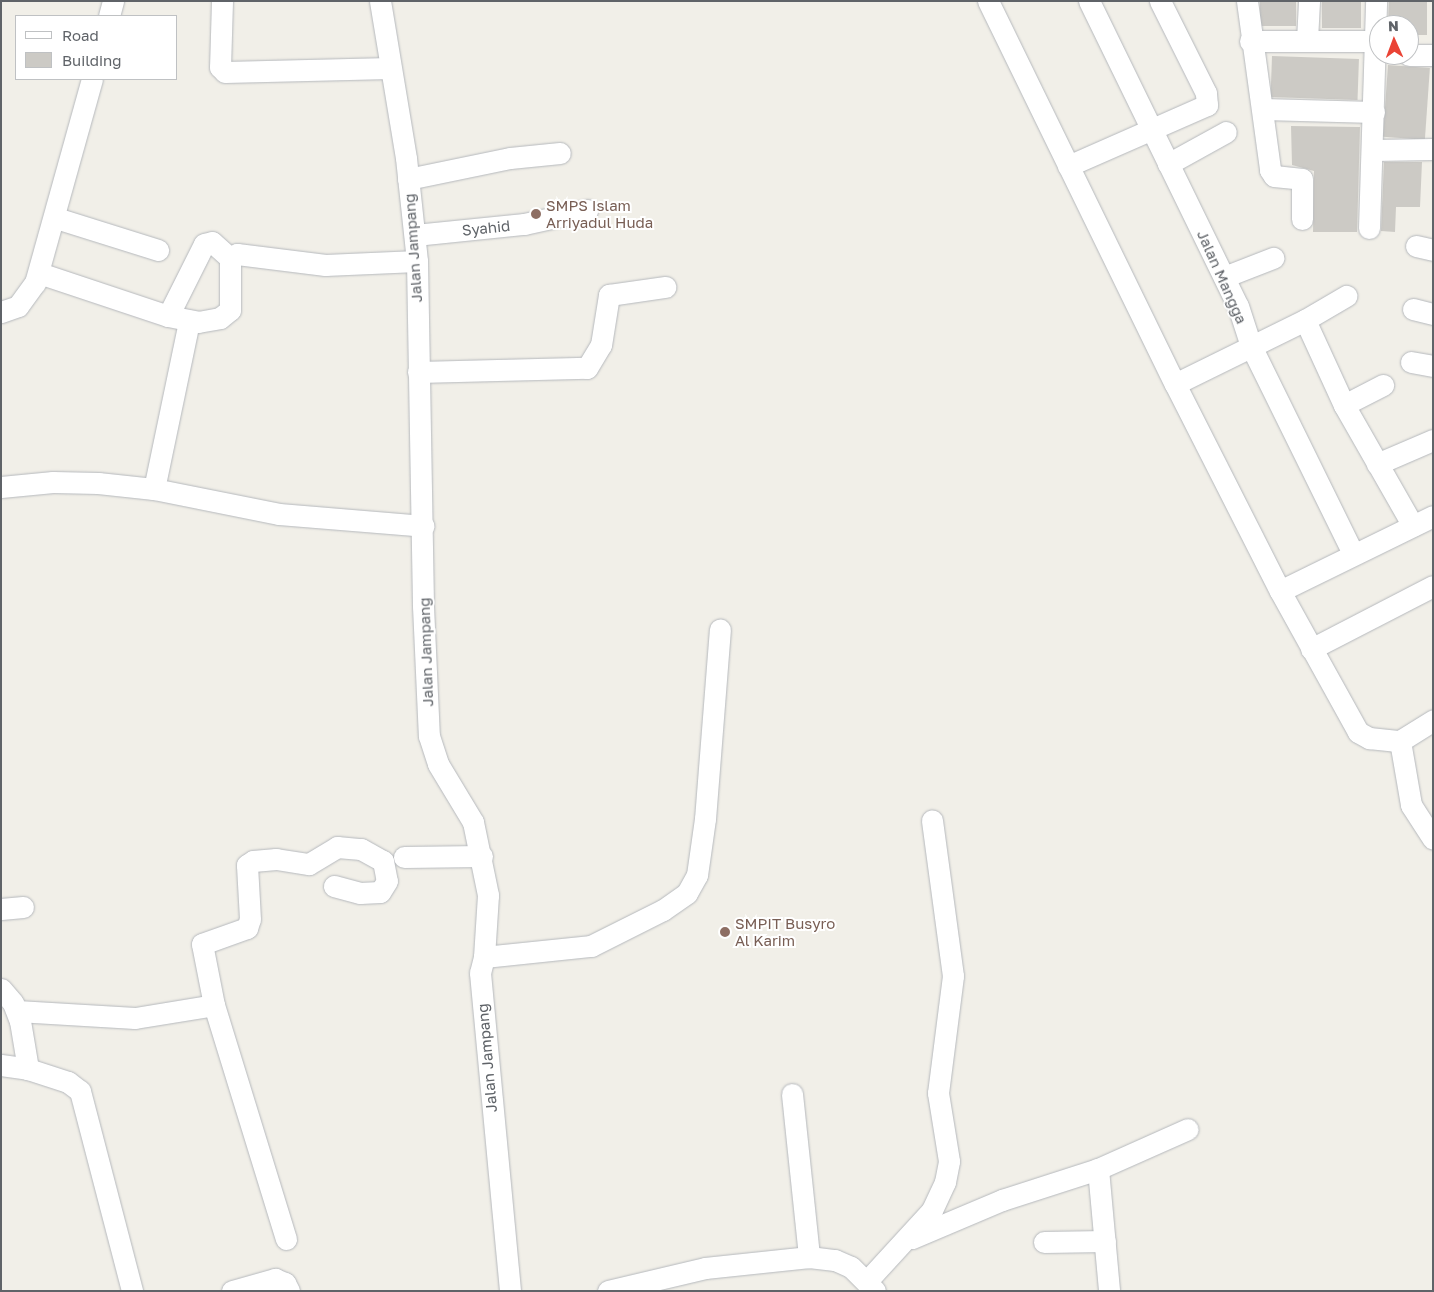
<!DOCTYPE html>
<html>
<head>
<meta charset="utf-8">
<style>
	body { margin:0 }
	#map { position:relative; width:1434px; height:1292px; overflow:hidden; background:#f1efe8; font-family:"Golos Text",sans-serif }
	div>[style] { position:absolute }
	.building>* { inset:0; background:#cccac5; transform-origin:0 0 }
	.roads { filter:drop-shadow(0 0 1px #b5b8bc) drop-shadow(0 0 1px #b5b8bc) }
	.minor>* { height:21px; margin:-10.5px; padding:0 10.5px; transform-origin:10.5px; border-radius:10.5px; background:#fff }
	.dots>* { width:14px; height:14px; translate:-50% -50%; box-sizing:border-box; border:2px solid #fff; border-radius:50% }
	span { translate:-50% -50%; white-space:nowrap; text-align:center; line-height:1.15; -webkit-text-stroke:4px #fff; paint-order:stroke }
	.education-label { font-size:15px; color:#785e54 }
	.left { translate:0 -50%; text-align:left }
	.street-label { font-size:15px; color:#5f6368 }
	.frame { position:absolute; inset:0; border:2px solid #5f6368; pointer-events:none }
	.legend { position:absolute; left:15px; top:15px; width:162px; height:65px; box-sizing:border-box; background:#fff; border:1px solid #bfc1c3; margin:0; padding:6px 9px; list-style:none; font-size:15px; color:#5f6368 }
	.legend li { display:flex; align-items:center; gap:10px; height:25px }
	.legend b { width:25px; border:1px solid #bfc1c3 }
	.north { position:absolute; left:1369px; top:15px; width:50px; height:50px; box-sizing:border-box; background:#fff; border:1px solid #bfc1c3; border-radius:50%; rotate:358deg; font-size:14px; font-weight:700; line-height:20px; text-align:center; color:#5f6368 }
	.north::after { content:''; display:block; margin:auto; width:18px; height:22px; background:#ea4335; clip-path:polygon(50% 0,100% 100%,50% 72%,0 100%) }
</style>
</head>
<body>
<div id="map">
	<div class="building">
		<div style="left:1322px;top:1px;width:39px;height:27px"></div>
		<div style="clip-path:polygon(1389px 1px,1427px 1px,1427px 35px,1409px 35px,1409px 25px,1388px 25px)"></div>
		<div style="left:1260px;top:2px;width:36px;height:24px"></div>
		<div style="left:1272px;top:56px;width:87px;height:41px;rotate:2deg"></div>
		<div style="left:1388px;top:65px;width:42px;height:72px;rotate:4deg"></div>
		<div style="clip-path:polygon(1291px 126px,1360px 127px,1357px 232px,1313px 232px,1314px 171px,1292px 165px)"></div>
		<div style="clip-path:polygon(1384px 162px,1422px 162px,1420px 207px,1396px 207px,1395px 232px,1381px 231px)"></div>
	</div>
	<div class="roads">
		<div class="minor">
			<div style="left:222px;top:1px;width:66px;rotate:91.7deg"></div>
			<div style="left:220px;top:67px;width:7px;rotate:45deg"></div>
			<div style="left:225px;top:72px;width:165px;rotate:-1.4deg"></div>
			<div style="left:380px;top:1px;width:159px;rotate:80.6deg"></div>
			<div style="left:406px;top:158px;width:104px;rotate:83.9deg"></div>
			<div style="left:417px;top:261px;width:345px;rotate:89deg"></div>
			<div style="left:423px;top:606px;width:130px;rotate:87.4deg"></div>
			<div style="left:429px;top:736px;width:29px;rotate:72deg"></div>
			<div style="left:438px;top:764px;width:68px;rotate:58.9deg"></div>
			<div style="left:473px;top:822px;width:75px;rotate:78.4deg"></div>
			<div style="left:488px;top:895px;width:62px;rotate:93.7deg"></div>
			<div style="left:484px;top:957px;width:16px;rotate:104deg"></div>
			<div style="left:480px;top:973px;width:319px;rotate:84.6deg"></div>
			<div style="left:988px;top:1px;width:426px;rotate:64deg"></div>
			<div style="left:1175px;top:384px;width:232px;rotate:63.1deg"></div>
			<div style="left:1280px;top:591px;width:161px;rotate:61deg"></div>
			<div style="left:1358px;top:732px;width:13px;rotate:29deg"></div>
			<div style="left:1369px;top:738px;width:31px;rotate:6deg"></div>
			<div style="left:1400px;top:741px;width:39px;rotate:-32deg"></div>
			<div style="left:1089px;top:1px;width:339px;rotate:64deg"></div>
			<div style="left:1238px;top:306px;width:42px;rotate:72deg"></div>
			<div style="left:1251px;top:346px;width:231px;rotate:63.8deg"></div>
			<div style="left:1247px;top:1px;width:171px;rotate:82.2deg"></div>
			<div style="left:1270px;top:170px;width:7px;rotate:56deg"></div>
			<div style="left:1274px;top:176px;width:28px;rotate:6deg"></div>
			<div style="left:1302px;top:179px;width:40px;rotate:90deg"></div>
			<div style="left:109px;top:16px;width:16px;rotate:-75deg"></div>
			<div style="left:1307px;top:40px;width:39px;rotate:-87deg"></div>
			<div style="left:1250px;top:41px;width:125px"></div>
			<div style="left:1409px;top:55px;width:24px"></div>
			<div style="left:1263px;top:109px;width:111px;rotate:1.5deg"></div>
			<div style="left:1373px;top:150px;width:60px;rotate:-1deg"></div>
			<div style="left:1168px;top:164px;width:66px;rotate:-28.9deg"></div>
			<div style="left:1068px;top:166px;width:152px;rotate:-23.7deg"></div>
			<div style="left:1207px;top:105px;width:12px;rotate:-95deg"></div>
			<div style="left:1206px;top:93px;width:103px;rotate:-116.6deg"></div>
			<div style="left:408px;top:179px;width:104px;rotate:-11.6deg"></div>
			<div style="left:510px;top:158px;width:50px;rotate:-5.7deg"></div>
			<div style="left:56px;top:218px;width:107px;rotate:17.4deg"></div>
			<div style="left:1369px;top:228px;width:227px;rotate:-88.2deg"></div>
			<div style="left:415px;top:235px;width:110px;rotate:-5.8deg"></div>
			<div style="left:524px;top:224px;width:65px;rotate:-12.5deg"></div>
			<div style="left:1416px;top:246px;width:17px;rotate:13deg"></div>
			<div style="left:39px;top:273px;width:136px;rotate:18.4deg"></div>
			<div style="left:168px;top:316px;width:31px;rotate:11deg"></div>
			<div style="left:198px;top:322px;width:22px;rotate:-10deg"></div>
			<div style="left:220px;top:318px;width:13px;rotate:-39deg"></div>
			<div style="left:230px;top:310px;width:52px;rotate:-90deg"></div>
			<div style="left:230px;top:258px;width:8px;rotate:-30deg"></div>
			<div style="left:237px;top:254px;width:89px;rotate:7.1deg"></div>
			<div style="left:325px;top:265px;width:92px;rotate:-2.5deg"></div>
			<div style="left:1224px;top:277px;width:53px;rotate:-21.2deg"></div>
			<div style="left:1413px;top:309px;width:21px;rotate:14deg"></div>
			<div style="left:1px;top:312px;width:18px;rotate:-19deg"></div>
			<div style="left:18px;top:306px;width:29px;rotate:-54deg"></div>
			<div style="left:35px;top:283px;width:212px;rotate:-74.4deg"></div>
			<div style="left:168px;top:316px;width:80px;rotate:-63.4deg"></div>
			<div style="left:204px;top:244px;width:8px;rotate:-14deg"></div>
			<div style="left:212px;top:242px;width:24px;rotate:42deg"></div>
			<div style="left:1305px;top:320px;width:94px;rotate:65.4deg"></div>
			<div style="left:1344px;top:405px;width:139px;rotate:60.3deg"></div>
			<div style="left:1411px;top:362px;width:22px;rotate:10deg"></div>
			<div style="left:418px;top:372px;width:169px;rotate:-1.4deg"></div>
			<div style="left:587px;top:368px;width:27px;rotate:-59deg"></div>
			<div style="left:601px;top:345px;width:51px;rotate:-80.9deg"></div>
			<div style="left:609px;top:295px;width:57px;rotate:-8.1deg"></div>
			<div style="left:1175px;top:384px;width:145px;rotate:-26.2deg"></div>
			<div style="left:1305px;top:320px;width:48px;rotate:-30.3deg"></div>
			<div style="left:1344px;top:405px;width:44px;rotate:-27.1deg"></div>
			<div style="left:1377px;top:464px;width:61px;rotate:-23.2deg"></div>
			<div style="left:1px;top:487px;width:52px;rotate:-5.5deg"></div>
			<div style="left:53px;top:482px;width:45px;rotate:1.3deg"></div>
			<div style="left:98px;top:483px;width:56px;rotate:6.1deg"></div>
			<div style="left:154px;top:489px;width:127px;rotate:11.3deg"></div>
			<div style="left:279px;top:514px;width:145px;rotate:4.7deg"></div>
			<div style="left:154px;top:489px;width:172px;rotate:-78.2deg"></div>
			<div style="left:1280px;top:591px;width:170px;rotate:-26.1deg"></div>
			<div style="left:1311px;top:649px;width:137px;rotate:-27.3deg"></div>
			<div style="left:1400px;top:741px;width:65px;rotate:80.2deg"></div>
			<div style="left:1411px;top:805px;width:40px;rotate:57.1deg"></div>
			<div style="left:404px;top:857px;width:78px;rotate:-0.7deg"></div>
			<div style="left:1px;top:909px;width:22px;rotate:-5deg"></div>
			<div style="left:484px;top:957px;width:108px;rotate:-5.9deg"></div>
			<div style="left:591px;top:946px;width:80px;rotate:-26.6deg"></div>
			<div style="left:663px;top:910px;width:29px;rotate:-35deg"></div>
			<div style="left:687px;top:893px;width:21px;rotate:-61deg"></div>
			<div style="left:697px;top:875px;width:57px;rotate:-81.9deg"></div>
			<div style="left:705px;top:819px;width:190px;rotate:-85.5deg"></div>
			<div style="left:1px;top:989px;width:18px;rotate:49deg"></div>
			<div style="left:13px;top:1003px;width:19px;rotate:69deg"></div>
			<div style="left:20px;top:1021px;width:49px;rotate:80.5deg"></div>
			<div style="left:17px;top:1011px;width:118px;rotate:3.4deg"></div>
			<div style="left:135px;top:1018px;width:80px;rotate:-9.3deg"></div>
			<div style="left:1px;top:1065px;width:27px;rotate:8deg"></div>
			<div style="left:28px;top:1069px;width:42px;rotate:18deg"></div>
			<div style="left:68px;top:1082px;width:15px;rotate:37deg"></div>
			<div style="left:80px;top:1091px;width:207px;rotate:75.4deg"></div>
			<div style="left:792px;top:1094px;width:164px;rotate:84deg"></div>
			<div style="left:1098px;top:1169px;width:122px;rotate:84.8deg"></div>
			<div style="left:912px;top:1238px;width:98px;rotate:-22.9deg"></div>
			<div style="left:1002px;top:1200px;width:101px;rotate:-17.9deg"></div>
			<div style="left:1098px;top:1169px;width:98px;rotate:-24deg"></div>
			<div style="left:286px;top:1239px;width:245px;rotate:-107.1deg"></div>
			<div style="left:214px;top:1005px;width:62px;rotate:-101.1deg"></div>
			<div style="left:202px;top:944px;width:48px;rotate:-19.6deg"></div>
			<div style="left:247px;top:928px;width:9px;rotate:-72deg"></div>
			<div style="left:250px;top:919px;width:54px;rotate:-93.2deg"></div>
			<div style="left:247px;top:865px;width:7px;rotate:-34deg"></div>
			<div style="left:253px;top:861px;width:23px;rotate:-5deg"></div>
			<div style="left:276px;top:859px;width:33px;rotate:9deg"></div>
			<div style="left:309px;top:864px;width:33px;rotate:-31deg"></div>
			<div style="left:337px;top:847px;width:24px;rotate:5deg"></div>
			<div style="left:361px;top:849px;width:25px;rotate:29deg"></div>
			<div style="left:383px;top:861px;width:20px;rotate:79deg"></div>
			<div style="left:387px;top:881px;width:13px;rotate:122deg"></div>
			<div style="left:380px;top:892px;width:20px;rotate:177deg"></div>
			<div style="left:360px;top:893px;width:27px;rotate:-165deg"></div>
			<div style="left:1044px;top:1242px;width:61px;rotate:-0.9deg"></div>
			<div style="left:867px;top:1281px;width:96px;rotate:-47.5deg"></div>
			<div style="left:932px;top:1210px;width:31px;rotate:-65deg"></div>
			<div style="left:945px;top:1182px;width:21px;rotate:-79deg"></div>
			<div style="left:949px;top:1161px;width:69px;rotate:-99.2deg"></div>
			<div style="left:938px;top:1093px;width:118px;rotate:-82.7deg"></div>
			<div style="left:953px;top:976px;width:157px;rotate:-97.7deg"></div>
			<div style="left:232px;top:1291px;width:45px;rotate:-15.6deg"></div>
			<div style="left:275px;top:1279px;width:11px;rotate:22deg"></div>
			<div style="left:285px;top:1283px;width:9px;rotate:63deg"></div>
			<div style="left:608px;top:1291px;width:100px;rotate:-13.3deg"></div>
			<div style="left:705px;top:1268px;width:105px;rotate:-6deg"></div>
			<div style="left:809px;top:1257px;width:26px;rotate:7deg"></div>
			<div style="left:835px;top:1260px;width:17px;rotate:24deg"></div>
			<div style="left:851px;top:1267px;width:34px;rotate:45deg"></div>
		</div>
	</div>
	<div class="dots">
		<div style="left:536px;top:214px;background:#8d6e63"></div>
		<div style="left:725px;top:932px;background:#8d6e63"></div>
	</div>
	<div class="education-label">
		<span class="left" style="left:546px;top:214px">SMPS Islam<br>Arriyadul Huda</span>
		<span class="left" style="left:735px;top:932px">SMPIT Busyro<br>Al Karim</span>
	</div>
	<div class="street-label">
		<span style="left:486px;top:228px;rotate:-6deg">Syahid</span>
		<span style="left:413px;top:248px;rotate:-94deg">Jalan Jampang</span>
		<span style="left:1222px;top:277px;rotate:66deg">Jalan Mangga</span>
		<span style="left:426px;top:652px;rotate:-92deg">Jalan Jampang</span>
		<span style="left:487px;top:1058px;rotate:-95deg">Jalan Jampang</span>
	</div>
	<div class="frame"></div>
	<ul class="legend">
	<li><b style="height:6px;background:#fff"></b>Road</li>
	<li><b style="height:14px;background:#cccac5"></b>Building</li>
	</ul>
	<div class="north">N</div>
</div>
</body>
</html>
